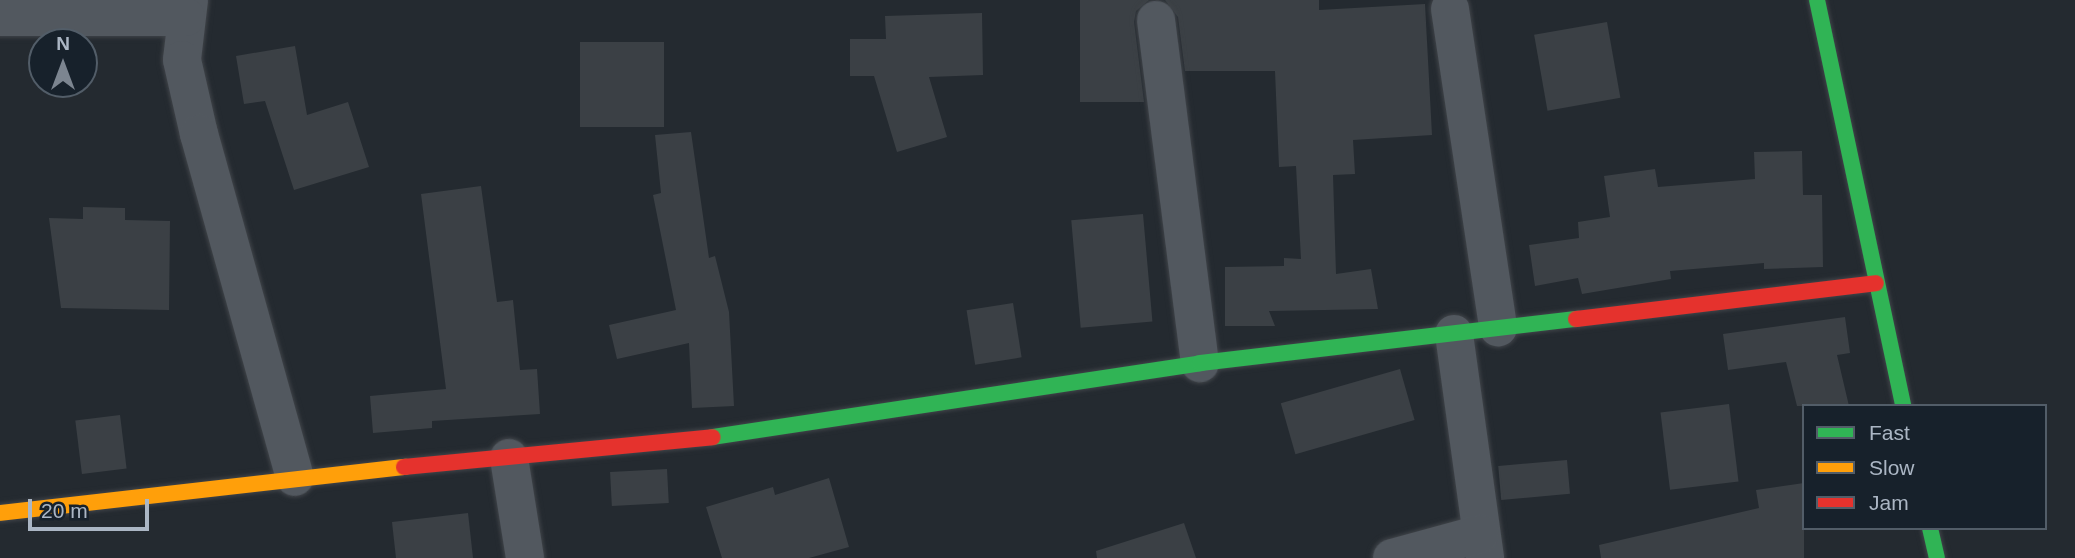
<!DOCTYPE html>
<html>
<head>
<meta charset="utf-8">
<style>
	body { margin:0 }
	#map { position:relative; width:2075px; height:558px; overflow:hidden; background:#242a30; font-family:Helvetica,sans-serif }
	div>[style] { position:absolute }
	.building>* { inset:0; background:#3b4045; transform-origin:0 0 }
	.roads { filter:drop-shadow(0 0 2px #404449) drop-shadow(0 0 2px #404449) }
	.street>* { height:38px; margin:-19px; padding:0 19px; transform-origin:19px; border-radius:19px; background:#52585f }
	.fast>* { height:16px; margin:-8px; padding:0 8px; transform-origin:8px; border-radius:8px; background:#30b455 }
	.slow>* { height:16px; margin:-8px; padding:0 8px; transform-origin:8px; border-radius:8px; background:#ff9f0a }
	.jam>* { height:16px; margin:-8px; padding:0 8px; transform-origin:8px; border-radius:8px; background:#e5322d }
	span { translate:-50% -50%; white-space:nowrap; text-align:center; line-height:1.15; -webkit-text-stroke:6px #17212b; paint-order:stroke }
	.legend { position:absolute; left:1802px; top:404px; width:245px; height:126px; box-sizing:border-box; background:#17212b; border:2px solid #525d68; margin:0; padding:9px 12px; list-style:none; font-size:21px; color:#abb6c4 }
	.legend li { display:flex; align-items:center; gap:14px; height:35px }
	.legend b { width:35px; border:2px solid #525d68 }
	.north { position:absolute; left:28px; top:28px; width:70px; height:70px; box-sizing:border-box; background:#17212b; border:2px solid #525d68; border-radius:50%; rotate:0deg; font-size:19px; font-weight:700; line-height:28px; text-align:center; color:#abb6c4 }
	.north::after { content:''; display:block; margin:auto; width:24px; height:32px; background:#7c8590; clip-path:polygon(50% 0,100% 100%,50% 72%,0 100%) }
	.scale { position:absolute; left:28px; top:499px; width:121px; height:32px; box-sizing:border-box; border:4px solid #abb6c4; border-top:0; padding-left:9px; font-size:21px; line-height:24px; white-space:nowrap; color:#abb6c4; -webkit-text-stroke:5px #17212b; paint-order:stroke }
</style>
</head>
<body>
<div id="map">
	<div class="building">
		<div style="clip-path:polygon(1080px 0,1149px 0,1136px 11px,1134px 22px,1144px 102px,1080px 102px)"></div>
		<div style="clip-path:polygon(1165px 0,1319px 0,1319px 10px,1425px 4px,1432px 135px,1353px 140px,1355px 174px,1333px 175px,1336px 274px,1371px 269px,1378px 309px,1269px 311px,1275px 326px,1225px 326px,1225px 267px,1284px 266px,1284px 258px,1301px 259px,1296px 166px,1279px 167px,1275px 71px,1185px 71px,1178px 17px)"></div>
		<div style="clip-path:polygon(982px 13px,983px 75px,929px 77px,947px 137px,897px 152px,874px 76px,850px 76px,850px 39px,886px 39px,885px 16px)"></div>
		<div style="left:1607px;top:22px;width:77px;height:74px;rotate:80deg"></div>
		<div style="left:580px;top:42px;width:84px;height:85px"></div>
		<div style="clip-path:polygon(295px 46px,307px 115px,348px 102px,369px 167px,294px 190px,265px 101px,244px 104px,236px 56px)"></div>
		<div style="clip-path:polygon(691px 132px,709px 258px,715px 256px,729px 312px,734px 406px,692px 408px,689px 343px,617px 359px,609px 325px,676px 310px,653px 195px,661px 193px,655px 135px)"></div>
		<div style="clip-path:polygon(1802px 151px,1803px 195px,1822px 195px,1823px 267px,1764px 269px,1764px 263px,1670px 271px,1671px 279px,1582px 294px,1578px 278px,1535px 286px,1529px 245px,1579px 238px,1578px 222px,1610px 217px,1604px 176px,1655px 169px,1658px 187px,1755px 179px,1754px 152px)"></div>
		<div style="clip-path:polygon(481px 186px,497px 302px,513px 300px,520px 370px,537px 369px,540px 414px,432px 421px,432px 428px,373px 433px,370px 396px,446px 389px,421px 194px)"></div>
		<div style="clip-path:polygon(83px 207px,125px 208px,125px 220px,170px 221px,169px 310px,61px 308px,49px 218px,83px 219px)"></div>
		<div style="left:1143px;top:214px;width:108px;height:72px;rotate:85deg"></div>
		<div style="left:1013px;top:303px;width:55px;height:47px;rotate:81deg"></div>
		<div style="clip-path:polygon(1845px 317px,1850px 353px,1837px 355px,1849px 406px,1797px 406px,1786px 362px,1728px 370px,1723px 334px)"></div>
		<div style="left:1400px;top:369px;width:53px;height:124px;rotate:74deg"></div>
		<div style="left:1729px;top:404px;width:78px;height:69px;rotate:83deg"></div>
		<div style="left:120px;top:415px;width:54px;height:45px;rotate:83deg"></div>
		<div style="left:1567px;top:460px;width:34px;height:69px;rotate:85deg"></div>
		<div style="left:667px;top:469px;width:34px;height:57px;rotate:87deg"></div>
		<div style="clip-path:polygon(829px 478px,849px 547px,809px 558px,722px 558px,706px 507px,773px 487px,775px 495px)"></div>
		<div style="clip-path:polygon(1804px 483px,1804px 558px,1601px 558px,1599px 545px,1759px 508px,1756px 490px)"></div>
		<div style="clip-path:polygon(468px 513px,473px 558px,396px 558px,392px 522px)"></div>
		<div style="clip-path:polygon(1184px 523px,1196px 558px,1097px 558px,1096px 551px)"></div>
	</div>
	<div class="roads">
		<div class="street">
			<div style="left:189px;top:0;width:60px;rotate:96.7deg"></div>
			<div style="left:182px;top:60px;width:76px;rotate:77.1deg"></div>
			<div style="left:199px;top:134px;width:356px;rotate:74.4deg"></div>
			<div style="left:1450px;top:9px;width:322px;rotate:81.4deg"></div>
			<div style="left:0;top:17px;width:186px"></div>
			<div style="left:1156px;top:20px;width:346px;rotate:82.7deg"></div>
			<div style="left:1454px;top:334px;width:226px;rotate:82.1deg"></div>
			<div style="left:509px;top:458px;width:101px;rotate:80.9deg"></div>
			<div style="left:1392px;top:558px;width:91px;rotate:-15.3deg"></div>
		</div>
		<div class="fast">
			<div style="left:1817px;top:0;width:415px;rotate:78deg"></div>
			<div style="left:713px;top:437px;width:493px;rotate:-8.6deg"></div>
			<div style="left:1200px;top:363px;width:379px;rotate:-6.7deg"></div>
			<div style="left:1930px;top:528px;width:31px;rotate:77deg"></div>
		</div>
		<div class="slow">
			<div style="left:0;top:513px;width:407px;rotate:-6.5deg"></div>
		</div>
		<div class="jam">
			<div style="left:1576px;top:319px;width:302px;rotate:-6.8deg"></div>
			<div style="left:404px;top:467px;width:310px;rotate:-5.5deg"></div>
		</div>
	</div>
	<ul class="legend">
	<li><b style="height:9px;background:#30b455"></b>Fast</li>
	<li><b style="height:9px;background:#ff9f0a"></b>Slow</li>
	<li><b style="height:9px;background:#e5322d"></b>Jam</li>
	</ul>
	<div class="north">N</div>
	<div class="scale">20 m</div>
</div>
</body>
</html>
